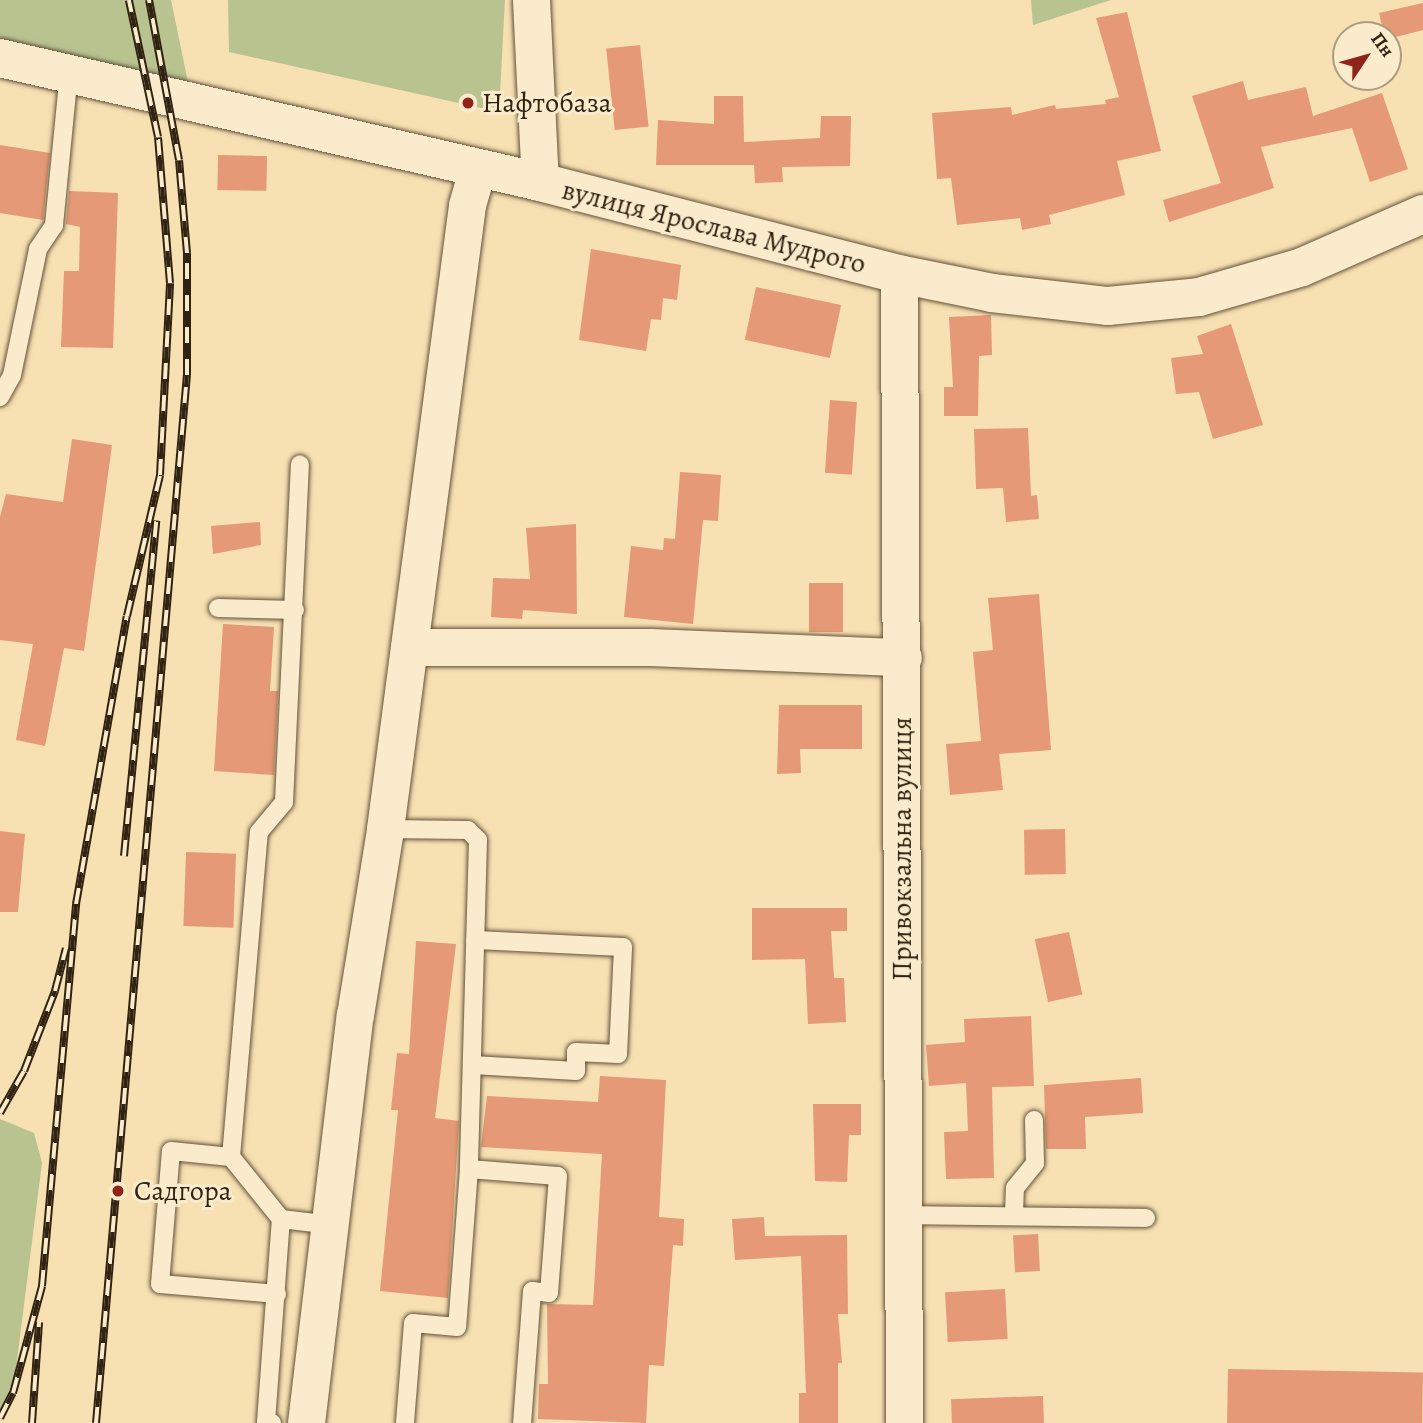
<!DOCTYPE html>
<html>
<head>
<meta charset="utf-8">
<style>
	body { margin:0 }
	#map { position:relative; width:1423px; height:1423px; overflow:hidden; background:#f7e0b2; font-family:Alegreya,serif }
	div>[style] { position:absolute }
	.green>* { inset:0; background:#b8c390 }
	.building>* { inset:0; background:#e59976; transform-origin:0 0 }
	.roads { filter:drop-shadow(0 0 2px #62523a) drop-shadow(0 0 2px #62523a) }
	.service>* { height:18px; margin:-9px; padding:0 9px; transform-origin:9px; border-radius:9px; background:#faebcd }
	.minor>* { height:37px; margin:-18.5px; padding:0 18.5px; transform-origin:18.5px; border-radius:18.5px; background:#faebcd }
	.secondary>* { height:38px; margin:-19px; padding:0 19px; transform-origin:19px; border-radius:19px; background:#faebcd }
	.rail>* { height:8px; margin-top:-4px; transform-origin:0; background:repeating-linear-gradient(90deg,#faebcd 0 16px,#312312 0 32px); box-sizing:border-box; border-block:2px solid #312312 }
	.dots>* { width:19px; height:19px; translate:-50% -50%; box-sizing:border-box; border:4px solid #faebcd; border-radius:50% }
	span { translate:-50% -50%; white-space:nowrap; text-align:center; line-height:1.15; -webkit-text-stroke:6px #faebcd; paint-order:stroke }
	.poi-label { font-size:28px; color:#312312 }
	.left { translate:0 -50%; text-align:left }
	.street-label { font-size:28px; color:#312312 }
	.north { position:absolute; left:1332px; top:21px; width:70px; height:70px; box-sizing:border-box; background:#faebcd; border:2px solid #aa9b82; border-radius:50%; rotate:54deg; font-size:19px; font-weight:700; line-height:28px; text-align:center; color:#312312 }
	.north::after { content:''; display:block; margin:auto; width:24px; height:32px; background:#8f2418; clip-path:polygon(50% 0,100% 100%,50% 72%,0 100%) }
</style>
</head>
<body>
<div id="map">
	<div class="green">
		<div style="clip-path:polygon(0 0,171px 0,194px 111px,0 66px)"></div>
		<div style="clip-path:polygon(228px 0,505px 0,499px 112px,229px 52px)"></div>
		<div style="clip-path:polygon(1031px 0,1111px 0,1033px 25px)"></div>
		<div style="clip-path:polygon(0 1119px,34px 1133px,42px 1163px,15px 1376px,0 1413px)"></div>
	</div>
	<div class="building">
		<div style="clip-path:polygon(1423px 3px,1423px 30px,1388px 39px,1384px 35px,1379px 13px)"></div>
		<div style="clip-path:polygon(1127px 12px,1161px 151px,1117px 161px,1125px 195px,1049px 215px,1051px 224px,1022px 230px,1020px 218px,957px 225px,951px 178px,937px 179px,932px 113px,1011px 107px,1012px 115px,1055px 105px,1056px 109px,1106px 104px,1105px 100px,1119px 97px,1096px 18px)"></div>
		<div style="left:640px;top:45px;width:82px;height:34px;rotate:84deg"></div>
		<div style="clip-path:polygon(1243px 81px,1248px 100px,1306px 87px,1313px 116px,1382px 93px,1408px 169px,1370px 182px,1352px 128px,1261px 147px,1274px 188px,1169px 222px,1163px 200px,1221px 183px,1192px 96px)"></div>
		<div style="clip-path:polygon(714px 96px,743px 96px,744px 142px,820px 138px,821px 116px,851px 116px,850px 166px,782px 167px,783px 182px,755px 183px,754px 165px,656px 165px,658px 120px,714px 124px)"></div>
		<div style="clip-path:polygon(0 145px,50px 153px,43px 220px,0 213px)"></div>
		<div style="left:218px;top:155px;width:49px;height:35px;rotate:1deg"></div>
		<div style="clip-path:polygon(69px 191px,118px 193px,113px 348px,61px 347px,64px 271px,79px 271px,80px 227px,66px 224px)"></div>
		<div style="clip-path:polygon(591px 249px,681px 265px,677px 300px,663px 298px,661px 320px,651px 319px,646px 351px,579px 340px)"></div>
		<div style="left:756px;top:287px;width:87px;height:54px;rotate:12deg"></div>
		<div style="clip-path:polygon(991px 315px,992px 355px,979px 356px,978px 416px,944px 416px,944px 387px,953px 387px,949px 317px)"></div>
		<div style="clip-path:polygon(1231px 324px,1263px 425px,1213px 439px,1199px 392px,1176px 394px,1171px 358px,1203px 354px,1197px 336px)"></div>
		<div style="left:830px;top:400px;width:27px;height:73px;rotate:4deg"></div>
		<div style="clip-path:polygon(1028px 428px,1031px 496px,1037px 495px,1039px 519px,1006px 522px,1003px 488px,976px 489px,974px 429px)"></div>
		<div style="clip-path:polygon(72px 439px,112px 445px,84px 651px,64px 648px,45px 746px,16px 740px,33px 644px,0 640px,0 517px,6px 494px,63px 502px)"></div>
		<div style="clip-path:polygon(680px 472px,721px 475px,718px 521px,703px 520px,693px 624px,624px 617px,631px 546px,663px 550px,664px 538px,675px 539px)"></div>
		<div style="clip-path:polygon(260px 522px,261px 545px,213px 554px,211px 526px)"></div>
		<div style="clip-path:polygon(576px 524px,577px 614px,523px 610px,522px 619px,491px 617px,493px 578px,530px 579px,526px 528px)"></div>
		<div style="left:809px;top:583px;width:34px;height:49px"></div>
		<div style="clip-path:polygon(1039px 594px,1051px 750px,999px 754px,1003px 790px,950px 795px,946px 744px,981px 741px,973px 652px,993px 650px,988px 598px)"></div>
		<div style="clip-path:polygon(223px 624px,274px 627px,270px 691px,278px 691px,274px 775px,214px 771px)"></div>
		<div style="clip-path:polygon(779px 705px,862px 705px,862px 749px,800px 749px,801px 773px,777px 774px)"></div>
		<div style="left:1065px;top:829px;width:45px;height:41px;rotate:89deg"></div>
		<div style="clip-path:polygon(0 831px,25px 834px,18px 912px,0 912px)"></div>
		<div style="left:186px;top:852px;width:50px;height:74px;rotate:2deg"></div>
		<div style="clip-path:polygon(752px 908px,847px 908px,847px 931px,831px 931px,834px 978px,844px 978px,846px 1022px,808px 1024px,805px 959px,752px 960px)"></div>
		<div style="left:1069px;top:932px;width:64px;height:35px;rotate:78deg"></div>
		<div style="clip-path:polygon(416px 941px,456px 944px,435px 1118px,459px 1121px,448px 1298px,380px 1291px,398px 1110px,391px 1110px,397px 1053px,409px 1054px)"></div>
		<div style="clip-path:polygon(1031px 1016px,1034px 1086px,992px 1087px,994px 1178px,946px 1179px,944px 1132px,968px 1131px,966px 1083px,929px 1086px,926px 1045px,965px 1042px,964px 1019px)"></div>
		<div style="clip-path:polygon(600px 1076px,666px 1080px,659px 1217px,684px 1219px,683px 1246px,673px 1245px,664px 1366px,649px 1365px,646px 1423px,538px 1419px,539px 1384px,548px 1384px,547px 1304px,593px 1305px,602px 1154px,481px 1147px,487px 1096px,598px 1102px)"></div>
		<div style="clip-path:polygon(1141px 1078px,1143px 1113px,1085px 1117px,1086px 1149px,1046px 1149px,1044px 1085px)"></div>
		<div style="clip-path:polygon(813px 1104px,861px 1104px,861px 1135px,849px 1135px,847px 1182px,815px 1181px)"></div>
		<div style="clip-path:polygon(764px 1217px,765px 1236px,847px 1235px,848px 1314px,838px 1314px,842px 1363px,838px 1363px,838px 1423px,799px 1423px,799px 1393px,806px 1393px,801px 1256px,735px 1260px,732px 1219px)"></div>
		<div style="left:1038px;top:1234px;width:37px;height:25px;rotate:87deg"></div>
		<div style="left:1005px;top:1289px;width:50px;height:60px;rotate:87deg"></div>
		<div style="left:1228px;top:1369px;width:195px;height:54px;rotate:1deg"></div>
		<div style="left:1043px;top:1396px;width:27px;height:92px;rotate:88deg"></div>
	</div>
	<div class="roads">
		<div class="service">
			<div style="left:0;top:397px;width:25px;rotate:-61deg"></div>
			<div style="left:12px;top:375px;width:129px;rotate:-78.3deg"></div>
			<div style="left:38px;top:249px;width:29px;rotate:-56deg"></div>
			<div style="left:54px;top:225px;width:154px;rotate:-84.4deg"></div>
			<div style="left:218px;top:608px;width:77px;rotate:1.5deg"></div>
			<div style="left:385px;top:829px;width:83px;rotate:0.7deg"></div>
			<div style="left:468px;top:830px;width:14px;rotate:45deg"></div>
			<div style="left:478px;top:840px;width:329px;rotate:91.6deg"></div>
			<div style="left:469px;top:1169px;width:158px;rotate:94.3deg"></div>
			<div style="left:457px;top:1327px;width:44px;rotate:-174.8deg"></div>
			<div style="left:413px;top:1323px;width:100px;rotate:94.6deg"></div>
			<div style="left:473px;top:1065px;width:103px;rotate:3.3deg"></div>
			<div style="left:576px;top:1071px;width:19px;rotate:-90deg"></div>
			<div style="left:576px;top:1052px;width:42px;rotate:2.7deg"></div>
			<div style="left:618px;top:1054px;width:107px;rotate:-87.3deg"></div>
			<div style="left:623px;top:947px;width:148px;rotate:-177.3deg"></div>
			<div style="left:231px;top:1157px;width:80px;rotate:51.1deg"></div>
			<div style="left:281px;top:1219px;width:51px;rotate:6.7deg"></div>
			<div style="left:469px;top:1169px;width:89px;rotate:4.5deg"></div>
			<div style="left:558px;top:1176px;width:117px;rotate:94.4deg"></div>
			<div style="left:549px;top:1293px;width:17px;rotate:-173deg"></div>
			<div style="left:532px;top:1291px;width:132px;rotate:94.3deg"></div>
			<div style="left:1014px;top:1214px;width:26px;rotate:-88deg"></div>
			<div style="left:1015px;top:1188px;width:32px;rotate:-51deg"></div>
			<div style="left:1035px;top:1163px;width:43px;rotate:-91.3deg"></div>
			<div style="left:902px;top:1215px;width:244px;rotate:0.7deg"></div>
			<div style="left:277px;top:1294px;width:117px;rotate:-175.1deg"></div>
			<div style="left:160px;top:1284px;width:133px;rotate:-85.3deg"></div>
			<div style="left:171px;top:1151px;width:60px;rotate:5.7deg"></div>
			<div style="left:231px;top:1157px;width:326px;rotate:-85.1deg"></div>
			<div style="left:259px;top:832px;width:39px;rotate:-50deg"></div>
			<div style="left:284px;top:802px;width:338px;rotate:-87.3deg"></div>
			<div style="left:272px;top:1423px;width:6px;rotate:-171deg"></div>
			<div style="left:266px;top:1422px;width:204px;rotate:-85.8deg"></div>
		</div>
		<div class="minor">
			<div style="left:531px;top:0;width:182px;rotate:87.2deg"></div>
			<div style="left:899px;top:274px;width:1149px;rotate:89.75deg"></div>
			<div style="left:409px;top:647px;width:241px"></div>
			<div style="left:650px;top:647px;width:253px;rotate:2.3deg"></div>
			<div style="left:306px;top:1423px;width:411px;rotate:-83.2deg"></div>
			<div style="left:355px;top:1015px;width:188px;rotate:-80.8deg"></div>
			<div style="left:385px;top:829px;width:629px;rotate:-82.51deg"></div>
			<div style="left:467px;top:205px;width:37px;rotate:-74deg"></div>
		</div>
		<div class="secondary">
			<div style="left:0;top:58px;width:554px;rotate:12.93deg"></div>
			<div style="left:540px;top:182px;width:371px;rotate:14.4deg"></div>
			<div style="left:899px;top:274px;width:95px;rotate:11.5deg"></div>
			<div style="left:992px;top:293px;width:117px;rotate:6.4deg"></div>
			<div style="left:1108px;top:306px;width:91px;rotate:-5.6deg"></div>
			<div style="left:1199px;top:297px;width:107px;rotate:-16.2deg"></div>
			<div style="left:1302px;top:267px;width:132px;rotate:-23.7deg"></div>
		</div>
	</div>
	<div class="rail">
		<div style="left:124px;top:856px;width:337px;rotate:-84.5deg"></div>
		<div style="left:0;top:1113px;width:48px;rotate:-60.3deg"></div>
		<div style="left:24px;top:1071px;width:86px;rotate:-68.8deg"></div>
		<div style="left:55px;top:991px;width:44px;rotate:-75.7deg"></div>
		<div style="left:0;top:1418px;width:28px;rotate:-63deg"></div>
		<div style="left:13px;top:1393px;width:111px;rotate:-74.8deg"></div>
		<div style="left:42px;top:1286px;width:384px;rotate:-84.9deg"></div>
		<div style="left:76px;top:904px;width:292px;rotate:-80deg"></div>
		<div style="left:127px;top:616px;width:145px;rotate:-76.8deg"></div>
		<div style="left:160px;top:475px;width:192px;rotate:-87deg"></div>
		<div style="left:170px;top:283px;width:146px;rotate:-94.7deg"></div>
		<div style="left:158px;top:137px;width:140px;rotate:-102deg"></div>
		<div style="left:32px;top:1423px;width:101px;rotate:-86deg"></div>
		<div style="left:96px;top:1423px;width:1052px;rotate:-85.04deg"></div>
		<div style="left:187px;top:375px;width:122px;rotate:-90deg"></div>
		<div style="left:187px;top:253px;width:93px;rotate:-94.9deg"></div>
		<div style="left:179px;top:160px;width:163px;rotate:-100.6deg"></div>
	</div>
	<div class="dots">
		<div style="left:468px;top:103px;background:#8f2418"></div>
		<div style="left:118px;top:1191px;background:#8f2418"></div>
	</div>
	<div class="poi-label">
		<span class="left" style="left:482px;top:103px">Нафтобаза</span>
		<span class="left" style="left:134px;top:1191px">Садгора</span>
	</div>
	<div class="street-label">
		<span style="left:714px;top:227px;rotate:14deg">вулиця Ярослава Мудрого</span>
		<span style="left:902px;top:849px;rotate:-90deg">Привокзальна вулиця</span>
	</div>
	<div class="north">Пн</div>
</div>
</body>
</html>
